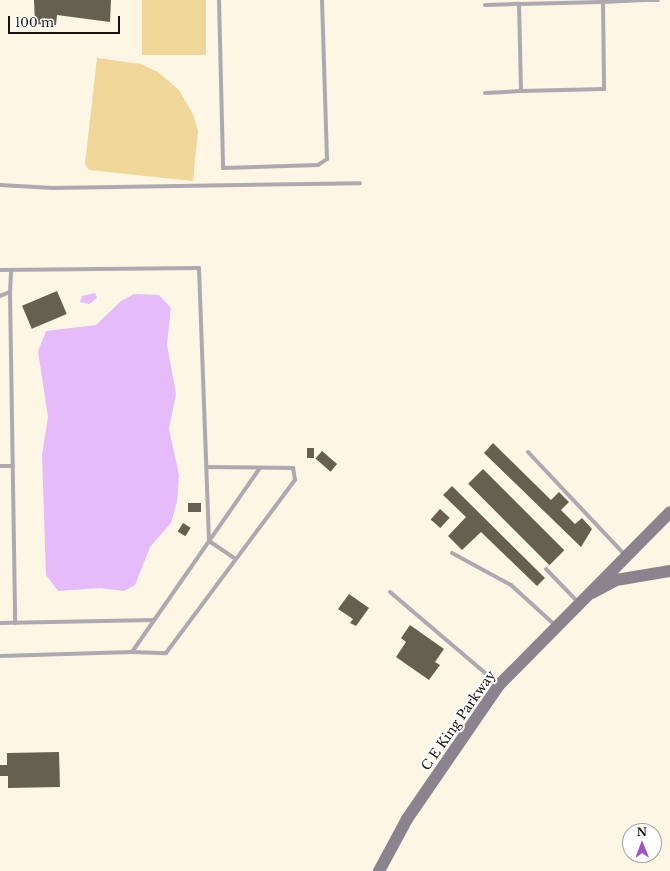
<!DOCTYPE html>
<html>
<head>
<meta charset="utf-8">
<style>
	body { margin:0 }
	#map { position:relative; width:670px; height:871px; overflow:hidden; background:#fdf6e4; font-family:"Libre Baskerville",serif }
	div>[style] { position:absolute }
	.green>* { inset:0; background:#efd79a; transform-origin:0 0 }
	.water>* { inset:0; background:#e6bbf9 }
	.building>* { inset:0; background:#666051; transform-origin:0 0 }
	.lane>* { height:4px; margin:-2px; padding:0 2px; transform-origin:2px; border-radius:2px; background:#aea9b0 }
	.secondary>* { height:12px; margin:-6px; padding:0 6px; transform-origin:6px; border-radius:6px; background:#8b848e }
	span { translate:-50% -50%; white-space:nowrap; text-align:center; line-height:1.15; -webkit-text-stroke:4px #fff; paint-order:stroke }
	.street-label { font-size:13px; color:#16140e }
	.north { position:absolute; left:622px; top:823px; width:40px; height:40px; box-sizing:border-box; background:#fff; border:1px solid #a2a19f; border-radius:50%; rotate:359deg; font-size:11px; font-weight:700; line-height:16px; text-align:center; color:#16140e }
	.north::after { content:''; display:block; margin:auto; width:14px; height:18px; background:#a352c2; clip-path:polygon(50% 0,100% 100%,50% 72%,0 100%) }
	.scale { position:absolute; left:8px; top:16px; width:112px; height:18px; box-sizing:border-box; border:2px solid #16140e; border-top:0; padding-left:5px; font-size:12px; line-height:14px; white-space:nowrap; color:#16140e; -webkit-text-stroke:3px #fff; paint-order:stroke }
</style>
</head>
<body>
<div id="map">
	<div class="green">
		<div style="left:142px;top:0;width:64px;height:55px"></div>
		<div style="clip-path:polygon(97px 58px,141px 64px,158px 72px,179px 90px,193px 114px,198px 131px,193px 181px,89px 170px,85px 164px)"></div>
	</div>
	<div class="water">
		<div style="clip-path:polygon(95px 293px,97px 298px,89px 304px,80px 302px,82px 296px)"></div>
		<div style="clip-path:polygon(134px 294px,159px 295px,171px 308px,167px 344px,176px 394px,169px 429px,179px 475px,177px 502px,171px 523px,150px 547px,135px 585px,124px 591px,100px 588px,58px 591px,46px 575px,42px 455px,48px 417px,38px 351px,46px 331px,96px 325px,121px 301px)"></div>
	</div>
	<div class="building">
		<div style="clip-path:polygon(34px 0,111px 0,110px 22px,57px 15px,56px 25px,35px 24px)"></div>
		<div style="left:57px;top:291px;width:25px;height:38px;rotate:67deg"></div>
		<div style="clip-path:polygon(493px 443px,551px 500px,559px 492px,569px 502px,561px 510px,575px 524px,582px 518px,592px 529px,581px 547px,484px 453px)"></div>
		<div style="left:307px;top:448px;width:7px;height:10px"></div>
		<div style="left:322px;top:451px;width:20px;height:10px;rotate:41deg"></div>
		<div style="left:483px;top:469px;width:115px;height:21px;rotate:45deg"></div>
		<div style="clip-path:polygon(452px 486px,545px 578px,537px 586px,481px 532px,462px 550px,448px 536px,466px 517px,443px 495px)"></div>
		<div style="left:201px;top:503px;width:9px;height:13px;rotate:90deg"></div>
		<div style="left:440px;top:509px;width:13px;height:14px;rotate:42deg"></div>
		<div style="left:183px;top:523px;width:9px;height:10px;rotate:32deg"></div>
		<div style="clip-path:polygon(349px 594px,369px 608px,356px 626px,350px 623px,353px 619px,338px 609px)"></div>
		<div style="clip-path:polygon(410px 625px,444px 649px,435px 662px,440px 665px,429px 680px,396px 657px,406px 642px,401px 638px)"></div>
		<div style="clip-path:polygon(59px 752px,60px 787px,8px 788px,8px 776px,0 776px,0 765px,7px 765px,7px 753px)"></div>
	</div>
	<div class="lane">
		<div style="left:219px;top:0;width:168px;rotate:88.6deg"></div>
		<div style="left:223px;top:168px;width:95px;rotate:-1.8deg"></div>
		<div style="left:318px;top:165px;width:11px;rotate:-34deg"></div>
		<div style="left:327px;top:159px;width:159px;rotate:-91.8deg"></div>
		<div style="left:603px;top:0;width:2px;rotate:90deg"></div>
		<div style="left:603px;top:2px;width:87px;rotate:89.3deg"></div>
		<div style="left:604px;top:89px;width:83px;rotate:178.6deg"></div>
		<div style="left:521px;top:91px;width:87px;rotate:-91.3deg"></div>
		<div style="left:519px;top:4px;width:84px;rotate:-1.4deg"></div>
		<div style="left:603px;top:2px;width:42px;rotate:-2.7deg"></div>
		<div style="left:645px;top:0;width:13px"></div>
		<div style="left:485px;top:5px;width:34px;rotate:-2deg"></div>
		<div style="left:485px;top:93px;width:36px;rotate:-3deg"></div>
		<div style="left:0;top:185px;width:53px;rotate:3.2deg"></div>
		<div style="left:53px;top:188px;width:307px;rotate:-0.9deg"></div>
		<div style="left:0;top:270px;width:199px;rotate:-0.6deg"></div>
		<div style="left:199px;top:268px;width:273px;rotate:87.9deg"></div>
		<div style="left:209px;top:541px;width:32px;rotate:34deg"></div>
		<div style="left:10px;top:292px;width:331px;rotate:89.1deg"></div>
		<div style="left:0;top:296px;width:11px;rotate:-22deg"></div>
		<div style="left:10px;top:292px;width:22px;rotate:-87deg"></div>
		<div style="left:528px;top:452px;width:141px;rotate:46.7deg"></div>
		<div style="left:0;top:466px;width:13px"></div>
		<div style="left:452px;top:553px;width:67px;rotate:28.5deg"></div>
		<div style="left:511px;top:585px;width:59px;rotate:42.3deg"></div>
		<div style="left:546px;top:569px;width:46px;rotate:45.9deg"></div>
		<div style="left:390px;top:592px;width:142px;rotate:40.4deg"></div>
		<div style="left:0;top:623px;width:154px;rotate:-1.1deg"></div>
		<div style="left:132px;top:652px;width:34px;rotate:2deg"></div>
		<div style="left:166px;top:653px;width:216px;rotate:-53.3deg"></div>
		<div style="left:295px;top:480px;width:12px;rotate:-99deg"></div>
		<div style="left:293px;top:468px;width:86px;rotate:-179.3deg"></div>
		<div style="left:0;top:656px;width:132px;rotate:-1.7deg"></div>
		<div style="left:132px;top:652px;width:224px;rotate:-55.2deg"></div>
	</div>
	<div class="secondary">
		<div style="left:592px;top:593px;width:27px;rotate:-28deg"></div>
		<div style="left:616px;top:580px;width:55px;rotate:-9.5deg"></div>
		<div style="left:379px;top:871px;width:59px;rotate:-61.7deg"></div>
		<div style="left:407px;top:819px;width:163px;rotate:-55.5deg"></div>
		<div style="left:499px;top:685px;width:243px;rotate:-45.3deg"></div>
	</div>
	<div class="street-label">
		<span style="left:459px;top:721px;rotate:-55deg">C E King Parkway</span>
	</div>
	<div class="north">N</div>
	<div class="scale">100 m</div>
</div>
</body>
</html>
